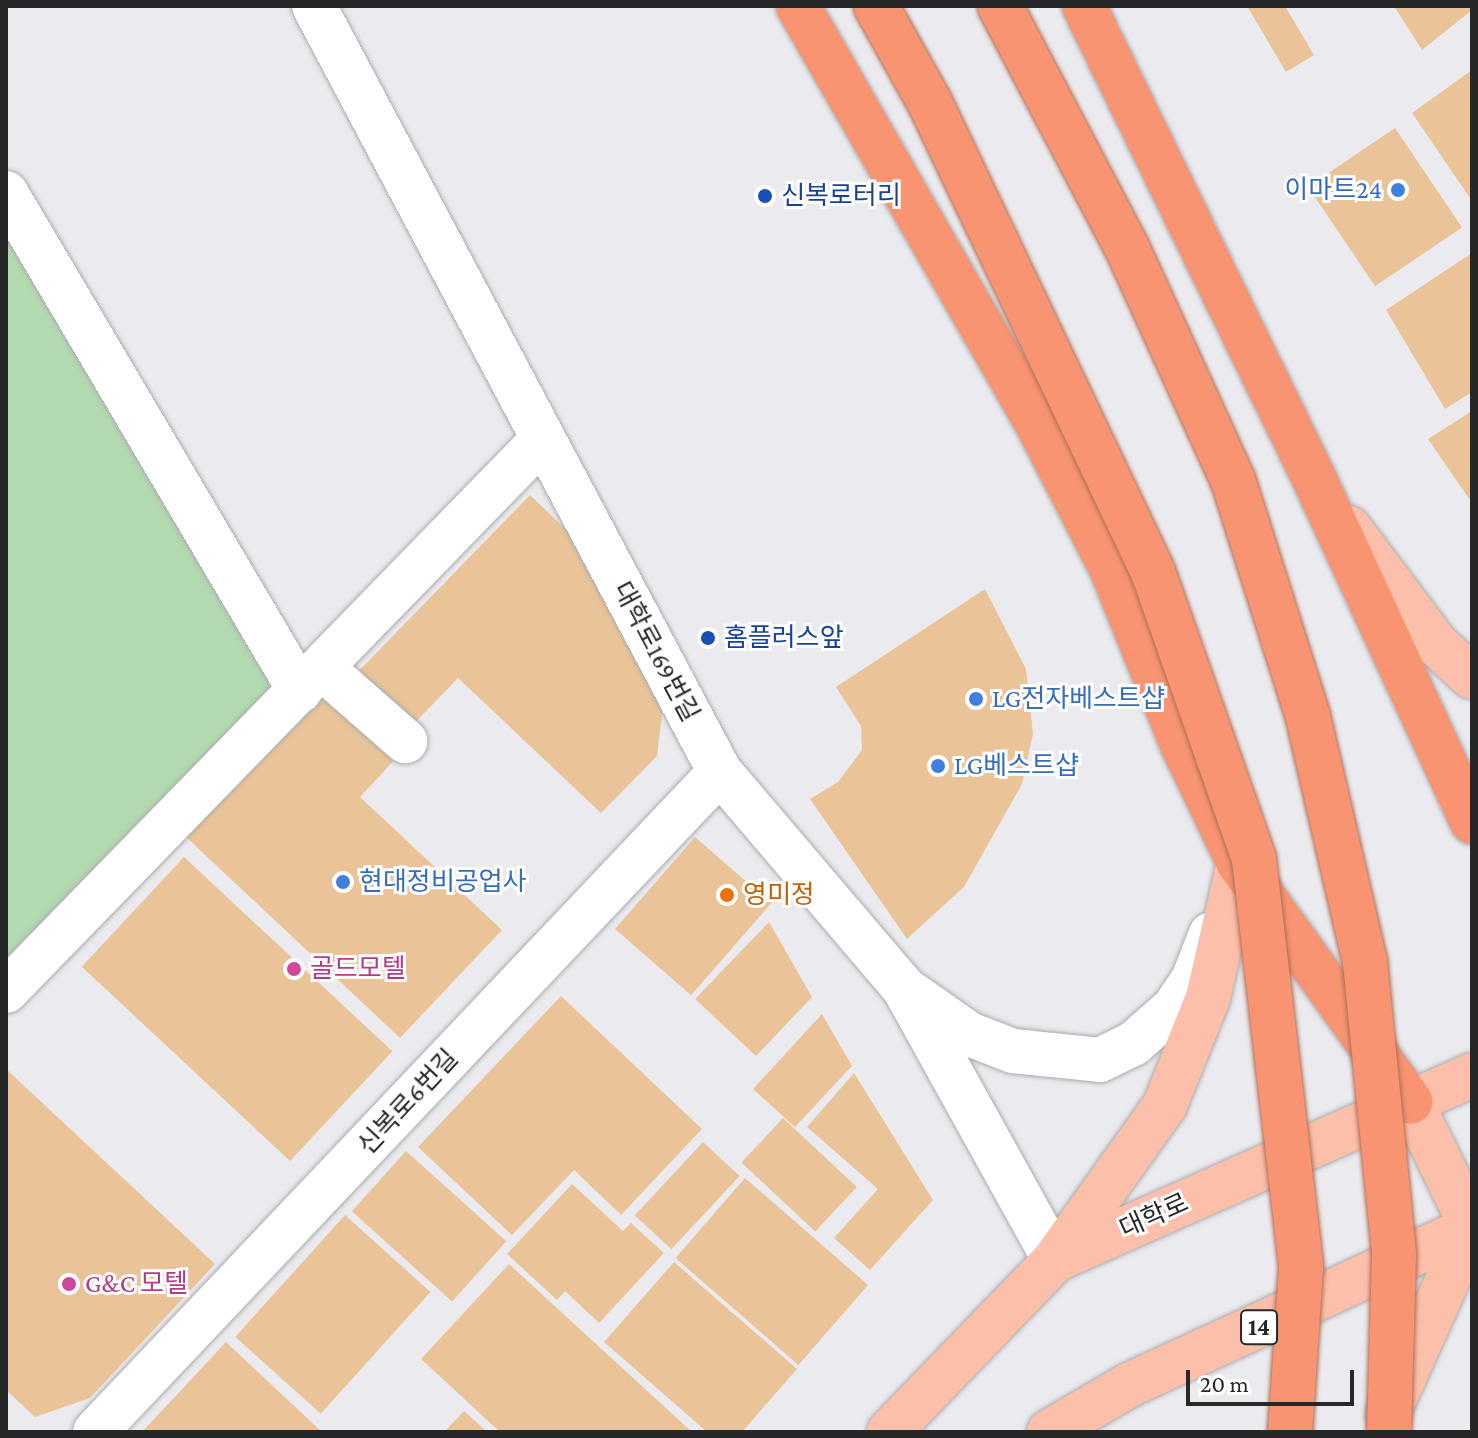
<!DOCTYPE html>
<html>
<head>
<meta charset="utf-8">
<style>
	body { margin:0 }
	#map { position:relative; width:1478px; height:1438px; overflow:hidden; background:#ebebef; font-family:"Crimson Pro","Noto Sans KR",serif }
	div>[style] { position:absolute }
	.green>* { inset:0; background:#b3d9b0 }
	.building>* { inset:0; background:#eac498; transform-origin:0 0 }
	.roads { filter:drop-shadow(0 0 2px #acacaf) drop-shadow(0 0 2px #acacaf) }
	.minor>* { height:44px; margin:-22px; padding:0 22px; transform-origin:22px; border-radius:22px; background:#fff }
	.major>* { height:44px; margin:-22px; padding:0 22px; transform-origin:22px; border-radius:22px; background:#fbbfaa }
	.highway>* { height:44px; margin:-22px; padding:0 22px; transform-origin:22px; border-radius:22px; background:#f89471 }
	.bridges { filter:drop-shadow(0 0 2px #ae6e57) drop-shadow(0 0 2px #ae6e57) }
	.highway-bridge>* { height:44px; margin:-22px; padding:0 22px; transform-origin:22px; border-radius:22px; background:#f89471 }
	.dots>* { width:22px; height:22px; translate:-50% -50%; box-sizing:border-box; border:4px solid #fff; border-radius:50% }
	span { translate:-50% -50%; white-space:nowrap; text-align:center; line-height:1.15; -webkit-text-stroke:6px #fff; paint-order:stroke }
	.shield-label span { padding:2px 6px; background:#fff; border:2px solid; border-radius:6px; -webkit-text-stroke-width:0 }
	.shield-label { font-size:24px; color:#262728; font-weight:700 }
	.shop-label { font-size:26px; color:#366cbe }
	.right { translate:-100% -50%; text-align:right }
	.left { translate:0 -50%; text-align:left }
	.transit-label { font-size:26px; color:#164399 }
	.street-label { font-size:26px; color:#262728 }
	.food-label { font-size:26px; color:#c56008 }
	.hotel-label { font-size:26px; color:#b23c85 }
	.frame { position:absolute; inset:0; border:8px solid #262728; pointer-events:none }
	.scale { position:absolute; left:1186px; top:1370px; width:168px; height:36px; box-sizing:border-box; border:4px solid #262728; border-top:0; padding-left:10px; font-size:24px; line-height:28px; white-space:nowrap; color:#262728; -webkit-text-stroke:6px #fff; paint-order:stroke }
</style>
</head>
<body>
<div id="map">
	<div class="green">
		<div style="clip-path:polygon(6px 193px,300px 691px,6px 991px)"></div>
	</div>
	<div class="building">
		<div style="clip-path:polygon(1247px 6px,1285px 6px,1314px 55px,1286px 72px)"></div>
		<div style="clip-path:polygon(1394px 6px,1472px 6px,1472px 10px,1422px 50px)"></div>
		<div style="clip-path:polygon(1472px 70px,1472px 201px,1412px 113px)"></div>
		<div style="left:1395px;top:128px;width:120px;height:105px;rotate:56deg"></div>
		<div style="clip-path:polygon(1472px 253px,1472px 392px,1445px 409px,1386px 310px)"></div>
		<div style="clip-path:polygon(1472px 411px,1472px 503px,1428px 439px)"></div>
		<div style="clip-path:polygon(530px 495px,601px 563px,665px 690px,657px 756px,601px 813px,458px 678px,407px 731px,350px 680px)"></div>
		<div style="clip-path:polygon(985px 589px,1026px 669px,1033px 734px,1022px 784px,964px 887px,907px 939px,810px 799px,838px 782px,862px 750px,861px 726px,836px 687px)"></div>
		<div style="clip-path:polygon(327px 683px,401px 753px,360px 797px,502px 930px,400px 1038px,184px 835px)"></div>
		<div style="left:695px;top:837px;width:101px;height:122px;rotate:41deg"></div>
		<div style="left:184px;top:857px;width:285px;height:150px;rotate:43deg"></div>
		<div style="clip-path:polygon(769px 922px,812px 997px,756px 1056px,695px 999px)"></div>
		<div style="clip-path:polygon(561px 996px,702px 1129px,621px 1215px,574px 1170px,512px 1235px,418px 1147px)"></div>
		<div style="clip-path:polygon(822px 1014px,852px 1066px,795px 1127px,753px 1089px)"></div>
		<div style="clip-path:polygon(6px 1069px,215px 1264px,90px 1398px,35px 1417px,6px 1390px)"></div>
		<div style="clip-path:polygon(854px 1073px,933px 1200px,870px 1270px,834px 1238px,878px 1189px,807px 1127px)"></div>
		<div style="left:783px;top:1118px;width:101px;height:61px;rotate:43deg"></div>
		<div style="left:703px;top:1142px;width:50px;height:100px;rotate:43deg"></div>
		<div style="left:406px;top:1151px;width:135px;height:81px;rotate:42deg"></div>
		<div style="left:745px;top:1178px;width:163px;height:106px;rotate:41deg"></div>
		<div style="clip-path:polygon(572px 1184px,623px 1231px,631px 1223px,664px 1253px,599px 1323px,565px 1291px,557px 1300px,507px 1254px)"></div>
		<div style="left:345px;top:1215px;width:115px;height:164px;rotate:42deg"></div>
		<div style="clip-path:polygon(674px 1262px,797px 1369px,742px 1432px,707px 1432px,604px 1342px)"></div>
		<div style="clip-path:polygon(509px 1264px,692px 1432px,500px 1432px,421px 1359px)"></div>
		<div style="clip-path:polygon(226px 1342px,322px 1432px,142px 1432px)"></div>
		<div style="clip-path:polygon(464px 1411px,487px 1432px,444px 1432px)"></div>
	</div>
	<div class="roads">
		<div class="minor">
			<div style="left:314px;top:6px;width:867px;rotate:62.08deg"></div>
			<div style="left:720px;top:772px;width:284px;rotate:49.6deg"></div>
			<div style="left:904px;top:988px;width:311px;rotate:61deg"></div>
			<div style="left:6px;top:193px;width:578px;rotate:59.44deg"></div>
			<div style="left:322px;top:668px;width:111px;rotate:41.3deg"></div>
			<div style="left:6px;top:991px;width:770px;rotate:-45.79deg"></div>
			<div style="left:912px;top:994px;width:70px;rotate:35.1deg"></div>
			<div style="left:969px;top:1034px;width:47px;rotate:21.1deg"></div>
			<div style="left:1013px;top:1051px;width:87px;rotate:5.9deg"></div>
			<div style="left:1100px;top:1060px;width:37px;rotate:-26deg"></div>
			<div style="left:1133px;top:1044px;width:55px;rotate:-41.3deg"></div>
			<div style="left:1174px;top:1008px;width:34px;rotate:-56deg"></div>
			<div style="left:1193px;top:980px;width:49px;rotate:-68.6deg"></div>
			<div style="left:95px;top:1432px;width:909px;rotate:-46.56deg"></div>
		</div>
		<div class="major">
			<div style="left:1349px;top:528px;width:146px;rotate:53.1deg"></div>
			<div style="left:1437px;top:645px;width:47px;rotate:42.4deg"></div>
			<div style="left:1411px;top:1102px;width:139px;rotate:64deg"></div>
			<div style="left:1056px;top:1258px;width:188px;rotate:-54.5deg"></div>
			<div style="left:1165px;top:1105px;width:115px;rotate:-68.1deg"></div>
			<div style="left:1208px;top:998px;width:139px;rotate:-77.1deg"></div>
			<div style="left:1388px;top:1413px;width:206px;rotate:-65.9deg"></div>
			<div style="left:889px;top:1432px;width:239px;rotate:-46deg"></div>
			<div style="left:1055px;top:1260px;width:456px;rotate:-23.9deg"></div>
			<div style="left:1049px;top:1432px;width:93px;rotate:-30.4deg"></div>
			<div style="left:1129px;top:1385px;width:378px;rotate:-24.7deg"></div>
		</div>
		<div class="highway">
			<div style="left:798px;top:6px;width:487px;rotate:60.2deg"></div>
			<div style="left:1040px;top:429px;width:158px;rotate:62.9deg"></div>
			<div style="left:1112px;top:570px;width:188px;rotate:68.1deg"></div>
			<div style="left:1182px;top:744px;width:132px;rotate:64.4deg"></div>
			<div style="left:1239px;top:863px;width:294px;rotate:54.3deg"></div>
			<div style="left:1084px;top:6px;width:523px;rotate:64.02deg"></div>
			<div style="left:1313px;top:476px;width:381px;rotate:65.3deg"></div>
		</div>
	</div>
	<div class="bridges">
		<div class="highway-bridge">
			<div style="left:876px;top:6px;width:111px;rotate:60.9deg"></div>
			<div style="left:930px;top:103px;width:519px;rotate:64.57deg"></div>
			<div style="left:1153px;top:572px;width:304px;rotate:70.6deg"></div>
			<div style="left:1254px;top:859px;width:412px;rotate:83.4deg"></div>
			<div style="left:1301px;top:1268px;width:164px;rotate:93.8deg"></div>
			<div style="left:1000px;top:6px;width:276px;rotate:62.3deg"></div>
			<div style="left:1128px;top:250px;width:253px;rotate:65.5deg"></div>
			<div style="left:1233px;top:480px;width:249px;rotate:72.4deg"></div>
			<div style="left:1308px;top:717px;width:252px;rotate:76.9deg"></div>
			<div style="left:1365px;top:962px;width:294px;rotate:84.3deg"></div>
			<div style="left:1394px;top:1255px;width:177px;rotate:91.6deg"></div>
		</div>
	</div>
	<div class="dots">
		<div style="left:1398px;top:190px;background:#3f7fe0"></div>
		<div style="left:765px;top:196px;background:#1a4fb4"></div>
		<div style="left:708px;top:638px;background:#1a4fb4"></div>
		<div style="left:976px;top:699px;background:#3f7fe0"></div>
		<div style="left:938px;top:766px;background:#3f7fe0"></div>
		<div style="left:343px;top:882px;background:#3f7fe0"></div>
		<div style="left:727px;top:895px;background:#e8710a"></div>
		<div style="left:294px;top:969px;background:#d1479c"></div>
		<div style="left:69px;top:1284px;background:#d1479c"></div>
	</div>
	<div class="shield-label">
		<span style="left:1259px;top:1327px">14</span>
	</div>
	<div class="shop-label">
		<span class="right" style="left:1382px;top:190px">이마트24</span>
		<span class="left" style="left:992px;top:699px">LG전자베스트샵</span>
		<span class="left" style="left:954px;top:766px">LG베스트샵</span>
		<span class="left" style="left:359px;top:882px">현대정비공업사</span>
	</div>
	<div class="transit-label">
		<span class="left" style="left:781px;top:196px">신복로터리</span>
		<span class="left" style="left:724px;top:638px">홈플러스앞</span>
	</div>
	<div class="street-label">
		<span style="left:656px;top:652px;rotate:62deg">대학로169번길</span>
		<span style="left:408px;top:1102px;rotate:-47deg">신복로6번길</span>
		<span style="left:1154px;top:1216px;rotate:-24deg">대학로</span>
	</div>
	<div class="food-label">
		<span class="left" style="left:743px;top:895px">영미정</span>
	</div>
	<div class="hotel-label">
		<span class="left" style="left:310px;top:969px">골드모텔</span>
		<span class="left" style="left:85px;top:1284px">G&amp;C 모텔</span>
	</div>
	<div class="frame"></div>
	<div class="scale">20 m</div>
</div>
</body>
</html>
